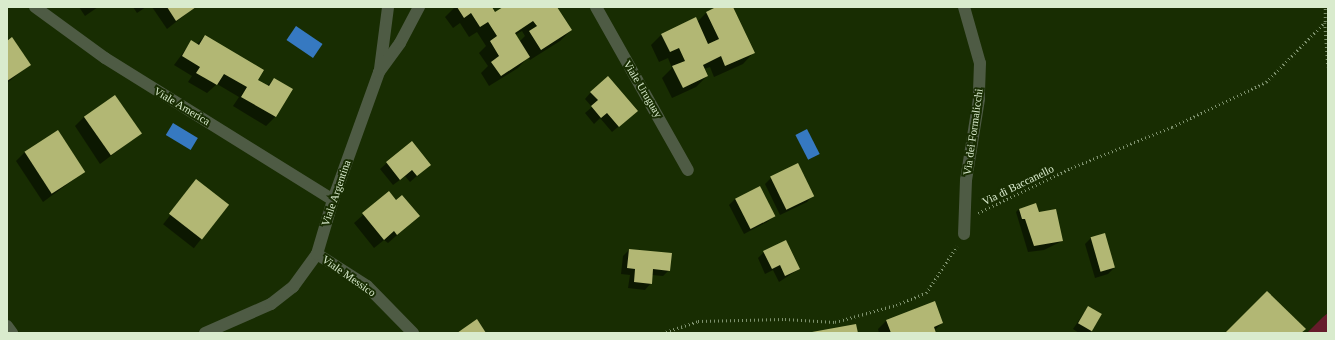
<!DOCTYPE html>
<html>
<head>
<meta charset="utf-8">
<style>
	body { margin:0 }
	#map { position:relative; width:1335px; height:340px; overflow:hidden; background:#182d02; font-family:Georgia,serif }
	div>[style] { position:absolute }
	.green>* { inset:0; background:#661c2b }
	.water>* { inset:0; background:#3679c1; transform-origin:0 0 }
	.shadow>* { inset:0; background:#0007; transform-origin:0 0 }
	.building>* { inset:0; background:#b2b774; transform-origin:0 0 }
	.path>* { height:2.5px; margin-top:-1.25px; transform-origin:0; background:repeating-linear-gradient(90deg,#7e926e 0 1px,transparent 0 4px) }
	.minor>* { height:12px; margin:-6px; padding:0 6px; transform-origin:6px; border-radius:6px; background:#4e5b44 }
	span { translate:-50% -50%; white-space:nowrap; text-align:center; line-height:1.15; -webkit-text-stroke:4px #182d02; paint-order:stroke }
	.street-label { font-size:11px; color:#d9ebcd }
	.frame { position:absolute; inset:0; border:8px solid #d9ebcd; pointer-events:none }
</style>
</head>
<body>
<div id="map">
	<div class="green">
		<div style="clip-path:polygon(1328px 313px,1328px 333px,1307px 333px,1323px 317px)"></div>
	</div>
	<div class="water">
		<div style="left:296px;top:26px;width:32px;height:17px;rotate:34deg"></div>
		<div style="left:173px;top:123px;width:29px;height:14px;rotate:31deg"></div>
		<div style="left:807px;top:129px;width:28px;height:13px;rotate:63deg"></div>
	</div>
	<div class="shadow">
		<div style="clip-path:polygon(79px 7px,98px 7px,85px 16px)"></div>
		<div style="clip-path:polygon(133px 7px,146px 7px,137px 13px)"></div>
		<div style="clip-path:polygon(152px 7px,195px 7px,167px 29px)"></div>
		<div style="clip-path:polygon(evenodd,455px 7px,491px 7px,495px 13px,505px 7px,556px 7px,571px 30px,560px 41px,530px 60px,528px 57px,518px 68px,489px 86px,481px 73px,488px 66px,479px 53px,486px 46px,477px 32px,469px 37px,460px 23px,453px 28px,445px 17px,455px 7px,522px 31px,525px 36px,519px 42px,515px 35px,522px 31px)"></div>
		<div style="clip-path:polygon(718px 7px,732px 7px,753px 53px,743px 64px,714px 77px,710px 67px,704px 69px,707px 76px,696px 87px,672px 98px,662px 78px,672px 68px,668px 58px,659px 62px,651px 45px,662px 34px,697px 22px,707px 12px)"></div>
		<div style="clip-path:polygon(205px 36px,257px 80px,267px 86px,274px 79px,291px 89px,275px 117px,266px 126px,233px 106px,239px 97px,217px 84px,207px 93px,188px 82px,192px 76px,174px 65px,191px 42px,196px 45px)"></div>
		<div style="clip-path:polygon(7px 42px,29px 65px,7px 83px)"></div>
		<div style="clip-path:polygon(591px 92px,630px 117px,612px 132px,600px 118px,594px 124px,585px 113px,592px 107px,585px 99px)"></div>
		<div style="clip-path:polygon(84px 117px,140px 134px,100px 164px,75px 126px)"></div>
		<div style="clip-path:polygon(411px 142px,429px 165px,410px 182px,405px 176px,393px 185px,380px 169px)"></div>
		<div style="clip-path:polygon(25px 152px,84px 172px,43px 202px,16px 161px)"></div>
		<div style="clip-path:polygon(771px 178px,813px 195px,807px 202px,780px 215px,765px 184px)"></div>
		<div style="left:197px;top:181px;width:39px;height:55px;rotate:38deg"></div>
		<div style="clip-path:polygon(389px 192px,396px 201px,419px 216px,388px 243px,384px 240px,374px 248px,354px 223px)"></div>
		<div style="clip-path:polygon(735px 199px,774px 216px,767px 222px,744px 234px,729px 205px)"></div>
		<div style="clip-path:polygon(1019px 209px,1038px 213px,1062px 241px,1044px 250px,1028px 252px,1016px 212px)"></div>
		<div style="clip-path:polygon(1092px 237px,1114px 268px,1108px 274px,1095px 278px,1085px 244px)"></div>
		<div style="clip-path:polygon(629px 250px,669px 270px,663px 276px,652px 275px,651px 283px,645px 290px,628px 288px,630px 275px,621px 274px,623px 256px)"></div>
		<div style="clip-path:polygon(764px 252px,799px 269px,779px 282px,773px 270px,765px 274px,758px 258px)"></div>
		<div style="clip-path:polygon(1088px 307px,1101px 315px,1090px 333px,1079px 333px,1073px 329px)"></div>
		<div style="clip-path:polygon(887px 320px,942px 323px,934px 331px,935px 333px,879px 333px,878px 329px)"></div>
	</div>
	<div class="building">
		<div style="clip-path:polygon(167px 7px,196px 7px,176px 21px)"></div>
		<div style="clip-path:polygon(457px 7px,492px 7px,495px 12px,503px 7px,557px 7px,572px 30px,541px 50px,529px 31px,537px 26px,533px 21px,515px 33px,530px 57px,501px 76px,491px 62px,499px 56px,490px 41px,497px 36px,488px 22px,480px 27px,471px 13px,464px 18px)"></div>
		<div style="clip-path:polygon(716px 7px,733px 7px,755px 53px,725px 66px,721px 56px,703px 65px,708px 76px,683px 88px,672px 66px,685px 61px,679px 48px,670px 52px,661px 34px,696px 17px,708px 44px,719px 39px,706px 12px)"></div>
		<div style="clip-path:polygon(205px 35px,264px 70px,258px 80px,269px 86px,274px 78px,293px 89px,276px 117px,241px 97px,247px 87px,224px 74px,217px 85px,196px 73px,200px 67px,182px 56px,191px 40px,199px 45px)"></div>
		<div style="clip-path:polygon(12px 37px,31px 65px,7px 81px,7px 41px)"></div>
		<div style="clip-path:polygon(608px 76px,638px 111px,619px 127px,607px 113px,601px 118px,591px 106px,598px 100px,590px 92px)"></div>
		<div style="left:115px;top:95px;width:47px;height:38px;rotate:55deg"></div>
		<div style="left:58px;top:130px;width:50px;height:40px;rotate:57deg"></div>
		<div style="clip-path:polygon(412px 141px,431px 165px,417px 176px,412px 170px,400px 180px,386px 162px)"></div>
		<div style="left:798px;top:163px;width:37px;height:31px;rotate:64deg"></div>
		<div style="left:196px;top:179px;width:42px;height:44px;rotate:38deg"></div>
		<div style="left:760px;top:186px;width:34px;height:28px;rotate:63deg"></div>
		<div style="clip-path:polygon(389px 191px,396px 200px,402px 195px,420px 216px,397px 235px,394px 231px,384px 240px,362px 213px)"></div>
		<div style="clip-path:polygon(1036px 203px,1039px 212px,1056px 209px,1063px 241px,1034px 246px,1025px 219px,1022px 219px,1019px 209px)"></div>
		<div style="left:1105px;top:233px;width:36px;height:15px;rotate:74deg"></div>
		<div style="clip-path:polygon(786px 240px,800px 269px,785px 276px,780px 265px,772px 269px,763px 251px)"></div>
		<div style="clip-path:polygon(629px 249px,672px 253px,670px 271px,653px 269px,652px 284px,634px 282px,635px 269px,627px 268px)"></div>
		<div style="clip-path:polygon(1267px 291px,1306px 329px,1301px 333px,1225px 333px)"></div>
		<div style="clip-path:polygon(935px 301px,943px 323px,934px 327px,936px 333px,891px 333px,886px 320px)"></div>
		<div style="left:1088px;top:306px;width:16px;height:20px;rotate:30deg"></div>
		<div style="clip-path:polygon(477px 319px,486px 333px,457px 333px)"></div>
		<div style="clip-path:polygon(856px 324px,858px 333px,812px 333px,812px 332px)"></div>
	</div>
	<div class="path">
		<div style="left:1325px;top:23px;width:44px;rotate:86.1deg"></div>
		<div style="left:978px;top:213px;width:103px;rotate:-25.8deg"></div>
		<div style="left:1071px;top:168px;width:109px;rotate:-22.1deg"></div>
		<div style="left:1172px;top:127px;width:104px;rotate:-25.6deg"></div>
		<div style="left:1266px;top:82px;width:84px;rotate:-45.5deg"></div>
		<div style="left:1325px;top:22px;width:15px;rotate:-90deg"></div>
		<div style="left:662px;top:333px;width:38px;rotate:-18deg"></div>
		<div style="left:698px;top:321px;width:87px;rotate:-1.3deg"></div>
		<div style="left:785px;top:319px;width:50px;rotate:3.4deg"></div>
		<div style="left:835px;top:322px;width:63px;rotate:-15.6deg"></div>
		<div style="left:896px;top:305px;width:32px;rotate:-22deg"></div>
		<div style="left:926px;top:293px;width:56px;rotate:-56.6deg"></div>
	</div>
	<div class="minor">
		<div style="left:35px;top:7px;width:87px;rotate:36.1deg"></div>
		<div style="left:105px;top:58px;width:269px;rotate:31.9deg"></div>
		<div style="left:596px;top:7px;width:187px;rotate:60.6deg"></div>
		<div style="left:964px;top:7px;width:58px;rotate:74.1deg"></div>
		<div style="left:980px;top:63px;width:36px;rotate:92deg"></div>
		<div style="left:979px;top:99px;width:82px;rotate:99.1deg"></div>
		<div style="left:966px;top:180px;width:54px;rotate:92.1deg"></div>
		<div style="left:380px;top:69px;width:63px;rotate:-82.6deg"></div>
		<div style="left:317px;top:254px;width:59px;rotate:32.6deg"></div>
		<div style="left:367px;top:286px;width:66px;rotate:45.6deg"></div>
		<div style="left:7px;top:326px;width:9px;rotate:54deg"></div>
		<div style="left:205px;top:333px;width:72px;rotate:-23.7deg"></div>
		<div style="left:271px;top:304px;width:28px;rotate:-38deg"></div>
		<div style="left:293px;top:287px;width:41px;rotate:-54deg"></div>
		<div style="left:317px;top:254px;width:56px;rotate:-73.5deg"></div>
		<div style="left:333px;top:200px;width:136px;rotate:-70.2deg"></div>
		<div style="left:379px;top:72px;width:36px;rotate:-54deg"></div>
		<div style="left:400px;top:43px;width:41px;rotate:-62.2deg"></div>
	</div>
	<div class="street-label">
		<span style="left:643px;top:89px;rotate:59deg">Viale Uruguay</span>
		<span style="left:182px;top:106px;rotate:31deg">Viale America</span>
		<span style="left:973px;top:132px;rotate:-82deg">Via dei Formalicchi</span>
		<span style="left:1018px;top:185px;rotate:-26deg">Via di Baccanello</span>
		<span style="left:336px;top:193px;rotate:-71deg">Viale Argentina</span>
		<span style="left:349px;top:276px;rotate:35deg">Viale Messico</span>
	</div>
	<div class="frame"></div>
</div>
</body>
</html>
